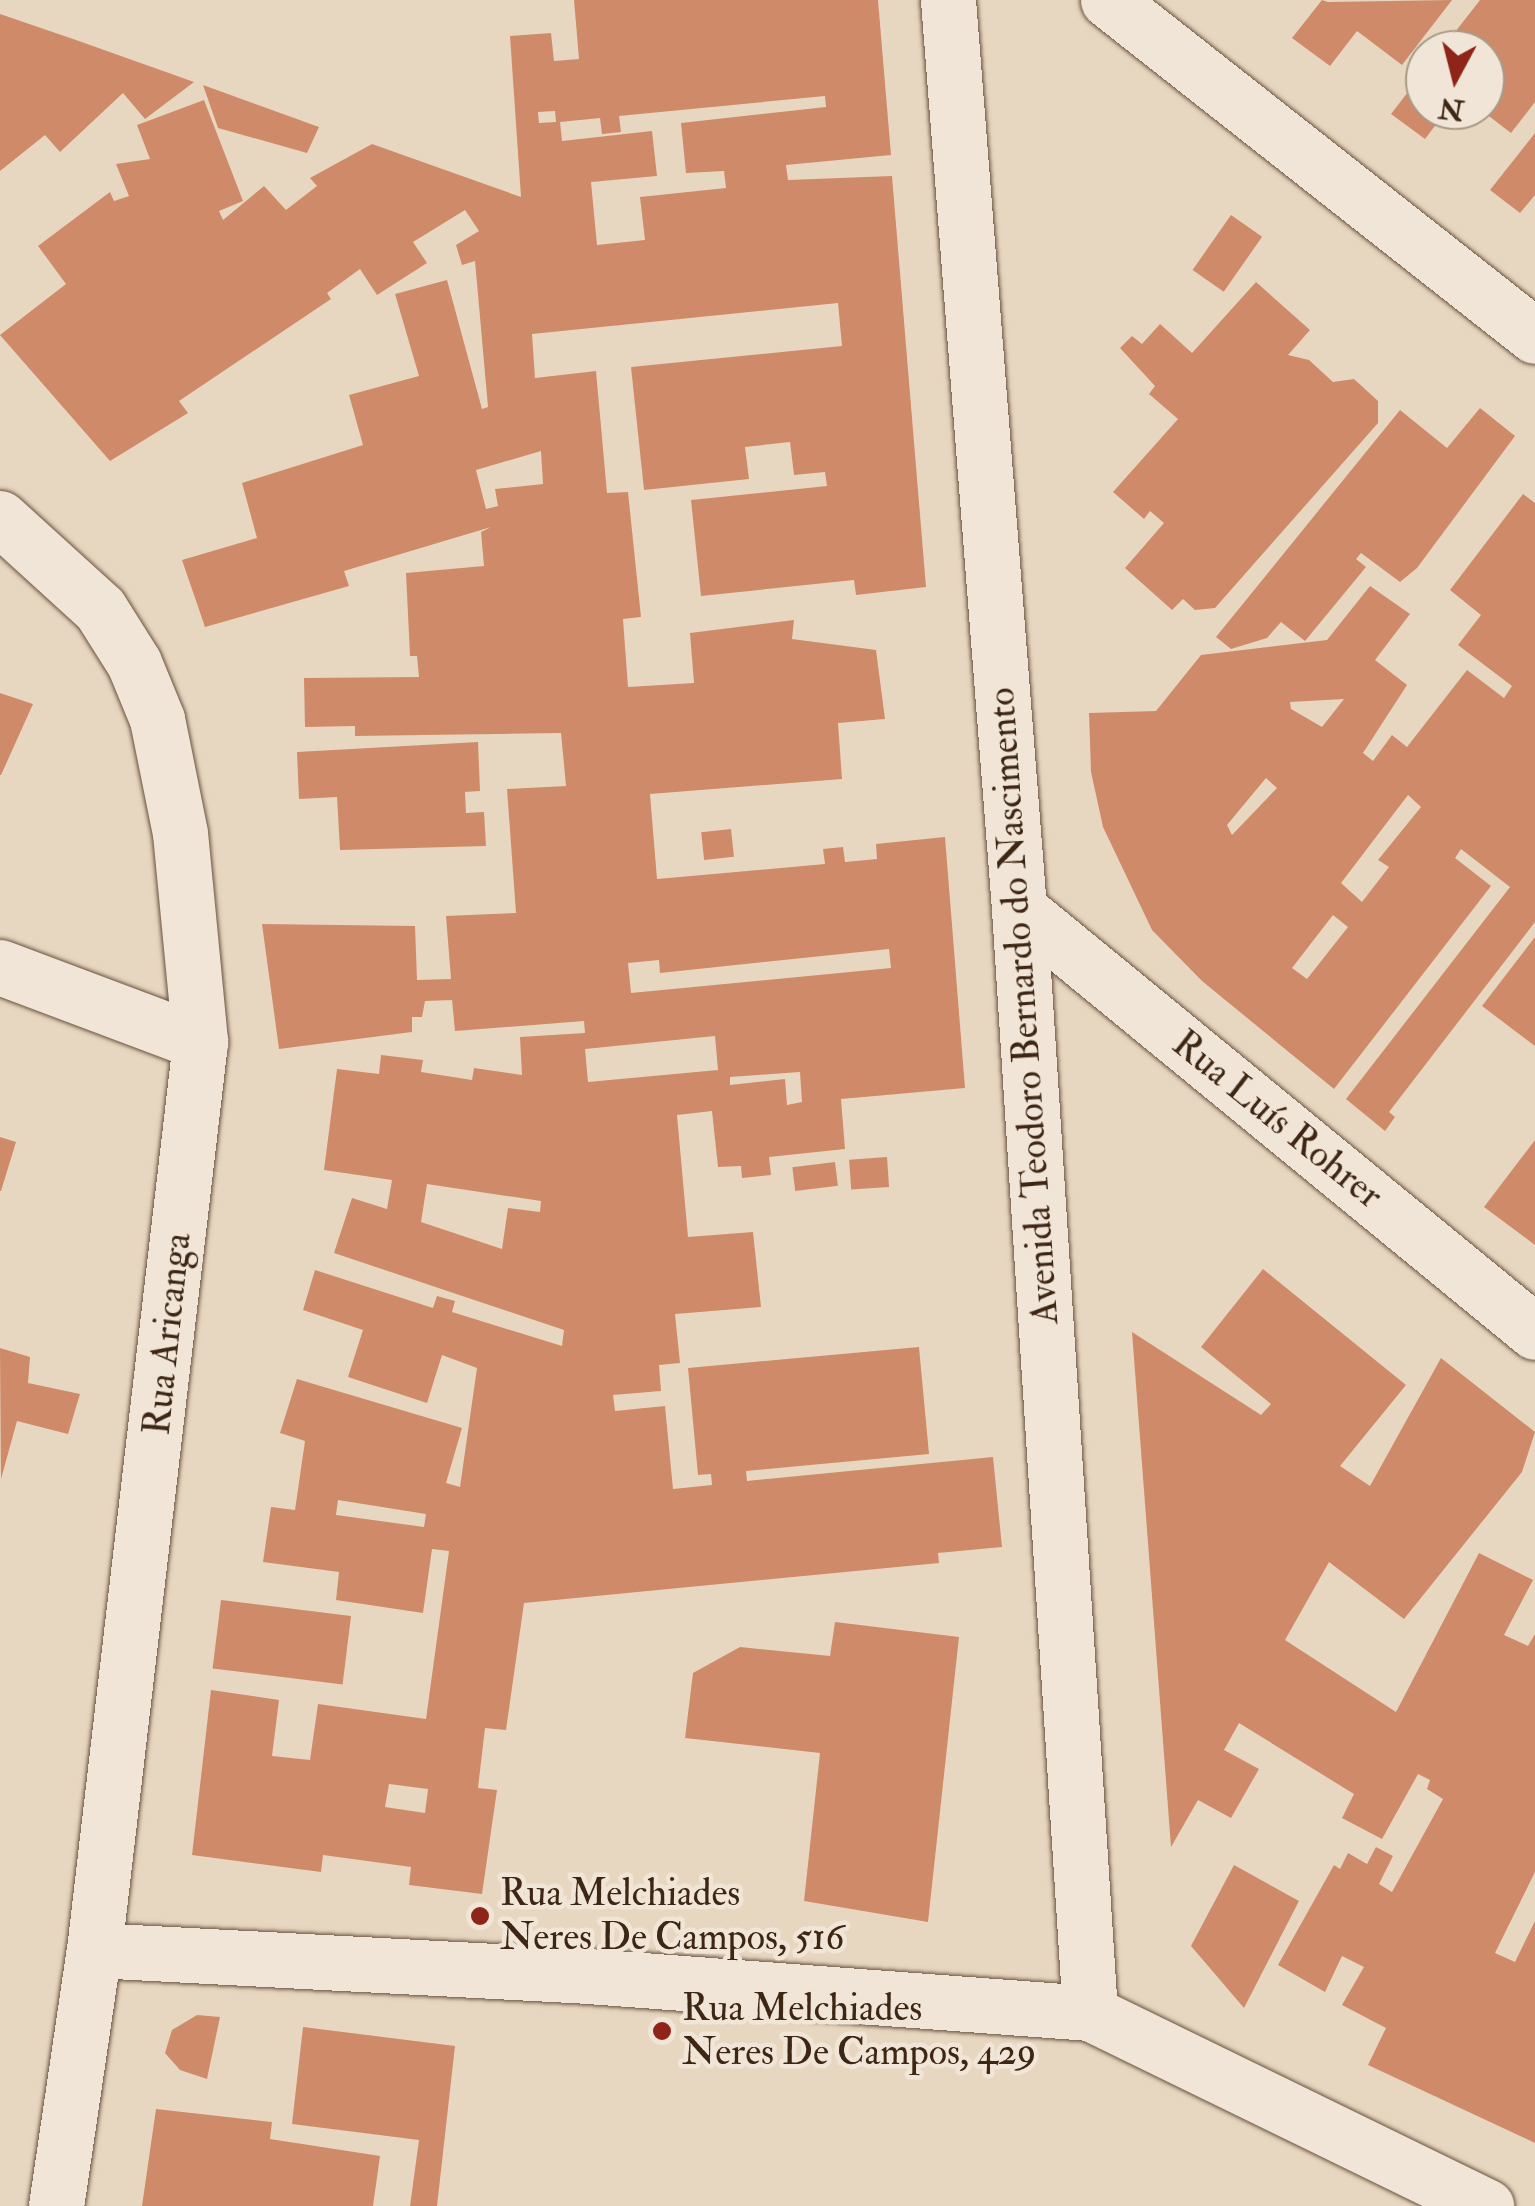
<!DOCTYPE html>
<html>
<head>
<meta charset="utf-8">
<style>
	body { margin:0 }
	#map { position:relative; width:1535px; height:2206px; overflow:hidden; background:#e8d7c0; font-family:"IM FELL Double Pica",serif }
	div>[style] { position:absolute }
	.building>* { inset:0; background:#cf8b69; transform-origin:0 0 }
	.roads { filter:drop-shadow(0 0 2px #68523e) drop-shadow(0 0 2px #68523e) }
	.minor>* { height:55px; margin:-27.5px; padding:0 27.5px; transform-origin:27.5px; border-radius:27.5px; background:#f0e5d6 }
	.tertiary>* { height:55px; margin:-27.5px; padding:0 27.5px; transform-origin:27.5px; border-radius:27.5px; background:#f0e5d6 }
	.dots>* { width:28px; height:28px; translate:-50% -50%; box-sizing:border-box; border:5px solid #f0e5d6; border-radius:50% }
	span { translate:-50% -50%; white-space:nowrap; text-align:center; line-height:1.15; -webkit-text-stroke:9px #f0e5d6; paint-order:stroke }
	.street-label { font-size:38px; color:#3d2613 }
	.poi-label { font-size:38px; color:#3d2613 }
	.left { translate:0 -50%; text-align:left }
	.north { position:absolute; left:1405px; top:30px; width:100px; height:100px; box-sizing:border-box; background:#f0e5d6; border:2px solid #a89988; border-radius:50%; rotate:187deg; font-size:28px; font-weight:700; line-height:40px; text-align:center; color:#3d2613 }
	.north::after { content:''; display:block; margin:auto; width:35px; height:45px; background:#8f2418; clip-path:polygon(50% 0,100% 100%,50% 72%,0 100%) }
</style>
</head>
<body>
<div id="map">
	<div class="building">
		<div style="clip-path:polygon(evenodd,574px 0,878px 0,891px 155px,786px 165px,788px 180px,892px 176px,926px 587px,856px 595px,854px 580px,701px 596px,691px 500px,827px 486px,825px 472px,794px 475px,790px 442px,745px 447px,749px 479px,644px 490px,631px 367px,842px 346px,838px 303px,532px 334px,535px 378px,596px 371px,607px 493px,628px 492px,641px 617px,623px 619px,628px 687px,694px 683px,690px 633px,794px 620px,792px 639px,876px 650px,885px 719px,838px 723px,842px 779px,650px 794px,657px 879px,825px 864px,823px 849px,843px 847px,845px 862px,877px 859px,876px 844px,945px 837px,965px 1088px,841px 1099px,845px 1149px,769px 1157px,771px 1175px,742px 1178px,741px 1166px,718px 1167px,712px 1111px,677px 1115px,688px 1237px,753px 1232px,761px 1307px,675px 1314px,680px 1363px,659px 1365px,661px 1391px,613px 1395px,615px 1411px,665px 1406px,673px 1489px,712px 1485px,711px 1474px,698px 1475px,688px 1368px,919px 1347px,929px 1454px,746px 1471px,747px 1481px,993px 1457px,1002px 1547px,938px 1553px,939px 1563px,524px 1603px,506px 1730px,485px 1728px,478px 1788px,497px 1790px,482px 1894px,409px 1885px,411px 1867px,323px 1855px,321px 1872px,192px 1855px,211px 1690px,279px 1700px,272px 1756px,310px 1760px,318px 1704px,426px 1719px,449px 1551px,432px 1549px,423px 1613px,336px 1600px,339px 1572px,263px 1562px,271px 1507px,295px 1510px,305px 1441px,280px 1433px,297px 1379px,462px 1428px,446px 1483px,460px 1487px,477px 1368px,442px 1355px,427px 1403px,348px 1377px,363px 1330px,303px 1310px,315px 1270px,433px 1308px,437px 1296px,455px 1301px,452px 1312px,562px 1346px,564px 1330px,334px 1253px,352px 1198px,387px 1209px,392px 1180px,324px 1170px,337px 1069px,379px 1074px,381px 1055px,423px 1060px,421px 1072px,472px 1080px,474px 1068px,522px 1075px,520px 1037px,585px 1033px,584px 1021px,455px 1031px,452px 1000px,425px 1001px,422px 1017px,412px 1017px,412px 1032px,279px 1049px,262px 924px,415px 926px,417px 980px,451px 979px,446px 916px,516px 913px,507px 789px,566px 786px,561px 733px,355px 736px,355px 726px,305px 727px,304px 678px,419px 677px,417px 656px,410px 656px,406px 573px,484px 566px,481px 532px,491px 527px,344px 571px,349px 586px,205px 627px,182px 560px,257px 538px,242px 483px,363px 445px,349px 395px,419px 376px,395px 294px,447px 280px,482px 409px,488px 407px,475px 261px,462px 265px,456px 245px,479px 231px,465px 210px,413px 242px,427px 263px,377px 295px,360px 269px,327px 293px,331px 299px,179px 401px,188px 413px,110px 461px,0 335px,66px 284px,38px 246px,110px 192px,114px 201px,129px 196px,116px 164px,150px 159px,137px 125px,204px 100px,243px 201px,219px 211px,223px 220px,264px 186px,286px 210px,317px 186px,310px 178px,372px 144px,521px 197px,510px 36px,551px 33px,554px 61px,579px 59px,574px 0,825px 96px,826px 107px,681px 123px,686px 173px,724px 171px,726px 188px,640px 197px,645px 240px,597px 245px,591px 182px,657px 176px,652px 131px,562px 141px,560px 122px,600px 118px,602px 134px,621px 132px,619px 116px,825px 96px,574px 0,555px 111px,556px 122px,539px 123px,538px 112px,555px 111px,574px 0,541px 451px,543px 484px,495px 489px,498px 506px,486px 509px,476px 470px,541px 451px,574px 0,889px 949px,891px 968px,631px 993px,628px 963px,659px 960px,660px 973px,889px 949px,574px 0,715px 1036px,718px 1070px,588px 1082px,585px 1049px,715px 1036px,574px 0,800px 1072px,802px 1102px,787px 1105px,785px 1079px,730px 1085px,730px 1077px,800px 1072px,574px 0,427px 1184px,541px 1201px,540px 1212px,508px 1208px,502px 1249px,421px 1222px,427px 1184px,574px 0,338px 1500px,426px 1514px,424px 1527px,336px 1515px,338px 1500px,574px 0,389px 1784px,428px 1789px,425px 1813px,385px 1807px,389px 1784px)"></div>
		<div style="clip-path:polygon(1322px 0,1328px 2px,1452px 0,1402px 65px,1357px 31px,1330px 66px,1292px 38px)"></div>
		<div style="clip-path:polygon(1480px 0,1535px 0,1535px 102px,1511px 133px,1481px 110px,1485px 50px,1441px 50px)"></div>
		<div style="clip-path:polygon(0 14px,76px 40px,194px 82px,145px 119px,123px 93px,60px 152px,45px 135px,0 171px)"></div>
		<div style="clip-path:polygon(1425px 70px,1425px 110px,1447px 110px,1425px 139px,1391px 114px)"></div>
		<div style="clip-path:polygon(203px 85px,319px 127px,307px 153px,218px 128px)"></div>
		<div style="clip-path:polygon(1535px 133px,1535px 195px,1520px 213px,1490px 190px)"></div>
		<div style="left:1231px;top:215px;width:38px;height:67px;rotate:35deg"></div>
		<div style="clip-path:polygon(1256px 282px,1310px 330px,1288px 355px,1309px 360px,1333px 382px,1354px 379px,1378px 401px,1378px 423px,1215px 608px,1195px 610px,1183px 599px,1172px 610px,1125px 568px,1164px 523px,1150px 511px,1144px 519px,1113px 492px,1178px 419px,1149px 394px,1155px 386px,1120px 348px,1132px 336px,1142px 344px,1160px 324px,1192px 353px)"></div>
		<div style="clip-path:polygon(1480px 408px,1515px 436px,1417px 568px,1400px 582px,1361px 553px,1356px 559px,1366px 567px,1305px 641px,1281px 622px,1267px 638px,1231px 649px,1216px 637px,1400px 410px,1447px 448px)"></div>
		<div style="clip-path:polygon(evenodd,1523px 494px,1535px 503px,1535px 922px,1389px 1112px,1395px 1117px,1385px 1131px,1346px 1099px,1510px 887px,1461px 849px,1455px 858px,1491px 886px,1334px 1089px,1202px 981px,1152px 930px,1103px 827px,1091px 772px,1089px 713px,1156px 711px,1201px 655px,1327px 640px,1370px 586px,1410px 614px,1375px 660px,1407px 685px,1363px 753px,1373px 761px,1392px 735px,1407px 747px,1467px 670px,1504px 698px,1512px 686px,1458px 645px,1481px 615px,1450px 590px,1523px 494px,1344px 699px,1322px 727px,1291px 709px,1290px 702px,1344px 699px,1523px 494px,1266px 778px,1277px 788px,1232px 835px,1227px 825px,1266px 778px,1523px 494px,1408px 795px,1421px 807px,1378px 860px,1389px 867px,1362px 902px,1341px 883px,1408px 795px,1523px 494px,1333px 915px,1348px 927px,1307px 979px,1292px 968px,1333px 915px)"></div>
		<div style="clip-path:polygon(0 693px,33px 704px,1px 775px,0 775px)"></div>
		<div style="clip-path:polygon(478px 742px,480px 791px,465px 792px,466px 813px,484px 812px,486px 846px,340px 850px,337px 797px,299px 799px,297px 752px)"></div>
		<div style="left:731px;top:829px;width:28px;height:30px;rotate:84deg"></div>
		<div style="clip-path:polygon(1535px 937px,1535px 1046px,1482px 1006px)"></div>
		<div style="clip-path:polygon(0 1137px,16px 1142px,1px 1191px,0 1191px)"></div>
		<div style="clip-path:polygon(1535px 1140px,1535px 1245px,1484px 1207px)"></div>
		<div style="left:887px;top:1157px;width:30px;height:38px;rotate:86deg"></div>
		<div style="left:835px;top:1162px;width:24px;height:43px;rotate:83deg"></div>
		<div style="clip-path:polygon(1263px 1269px,1406px 1385px,1340px 1466px,1370px 1486px,1441px 1358px,1535px 1432px,1522px 1472px,1404px 1619px,1329px 1562px,1285px 1640px,1396px 1712px,1479px 1553px,1533px 1580px,1504px 1635px,1528px 1646px,1535px 1634px,1535px 1872px,1495px 1953px,1515px 1962px,1535px 1921px,1535px 2143px,1368px 2065px,1386px 2028px,1342px 2005px,1364px 1967px,1342px 1956px,1325px 1992px,1278px 1965px,1334px 1865px,1340px 1869px,1348px 1853px,1367px 1864px,1376px 1847px,1393px 1856px,1379px 1884px,1392px 1892px,1443px 1799px,1427px 1789px,1430px 1780px,1418px 1774px,1382px 1839px,1342px 1818px,1354px 1794px,1239px 1723px,1224px 1750px,1259px 1769px,1231px 1818px,1198px 1800px,1171px 1847px,1132px 1332px,1261px 1415px,1271px 1404px,1201px 1347px)"></div>
		<div style="clip-path:polygon(0 1348px,30px 1357px,28px 1383px,80px 1394px,68px 1434px,17px 1421px,1px 1479px)"></div>
		<div style="left:221px;top:1600px;width:131px;height:69px;rotate:7deg"></div>
		<div style="clip-path:polygon(835px 1622px,959px 1637px,928px 1922px,804px 1901px,820px 1753px,685px 1738px,693px 1673px,740px 1647px,830px 1656px)"></div>
		<div style="clip-path:polygon(1234px 1865px,1299px 1901px,1244px 2008px,1191px 1946px)"></div>
		<div style="clip-path:polygon(197px 2015px,220px 2017px,207px 2079px,180px 2070px,165px 2053px,172px 2030px)"></div>
		<div style="clip-path:polygon(303px 2027px,455px 2046px,437px 2206px,410px 2206px,419px 2140px,292px 2124px)"></div>
		<div style="clip-path:polygon(156px 2109px,272px 2122px,270px 2139px,380px 2156px,373px 2206px,142px 2206px)"></div>
	</div>
	<div class="roads">
		<div class="minor">
			<div style="left:1108px;top:0;width:543px;rotate:38.2deg"></div>
			<div style="left:0;top:518px;width:135px;rotate:42.3deg"></div>
			<div style="left:100px;top:609px;width:64px;rotate:57.8deg"></div>
			<div style="left:134px;top:663px;width:61px;rotate:67.7deg"></div>
			<div style="left:157px;top:719px;width:116px;rotate:78.6deg"></div>
			<div style="left:180px;top:833px;width:210px;rotate:84.5deg"></div>
			<div style="left:200px;top:1042px;width:914px;rotate:96.66deg"></div>
			<div style="left:1019px;top:909px;width:667px;rotate:39.34deg"></div>
			<div style="left:0;top:967px;width:214px;rotate:20.6deg"></div>
		</div>
		<div class="tertiary">
			<div style="left:948px;top:0;width:912px;rotate:85.53deg"></div>
			<div style="left:1019px;top:909px;width:1106px;rotate:86.32deg"></div>
			<div style="left:56px;top:2206px;width:259px;rotate:-81.6deg"></div>
			<div style="left:94px;top:1950px;width:495px;rotate:3deg"></div>
			<div style="left:588px;top:1976px;width:503px;rotate:4.22deg"></div>
			<div style="left:1090px;top:2013px;width:441px;rotate:26deg"></div>
		</div>
	</div>
	<div class="dots">
		<div style="left:480px;top:1916px;background:#8f2418"></div>
		<div style="left:662px;top:2031px;background:#8f2418"></div>
	</div>
	<div class="street-label">
		<span style="left:1024px;top:1006px;rotate:-94deg">Avenida Teodoro Bernardo do Nascimento</span>
		<span style="left:1277px;top:1120px;rotate:39deg">Rua Luís Rohrer</span>
		<span style="left:168px;top:1334px;rotate:-84deg">Rua Aricanga</span>
	</div>
	<div class="poi-label">
		<span class="left" style="left:500px;top:1916px">Rua Melchiades<br>Neres De Campos, 516</span>
		<span class="left" style="left:682px;top:2031px">Rua Melchiades<br>Neres De Campos, 429</span>
	</div>
	<div class="north">N</div>
</div>
</body>
</html>
